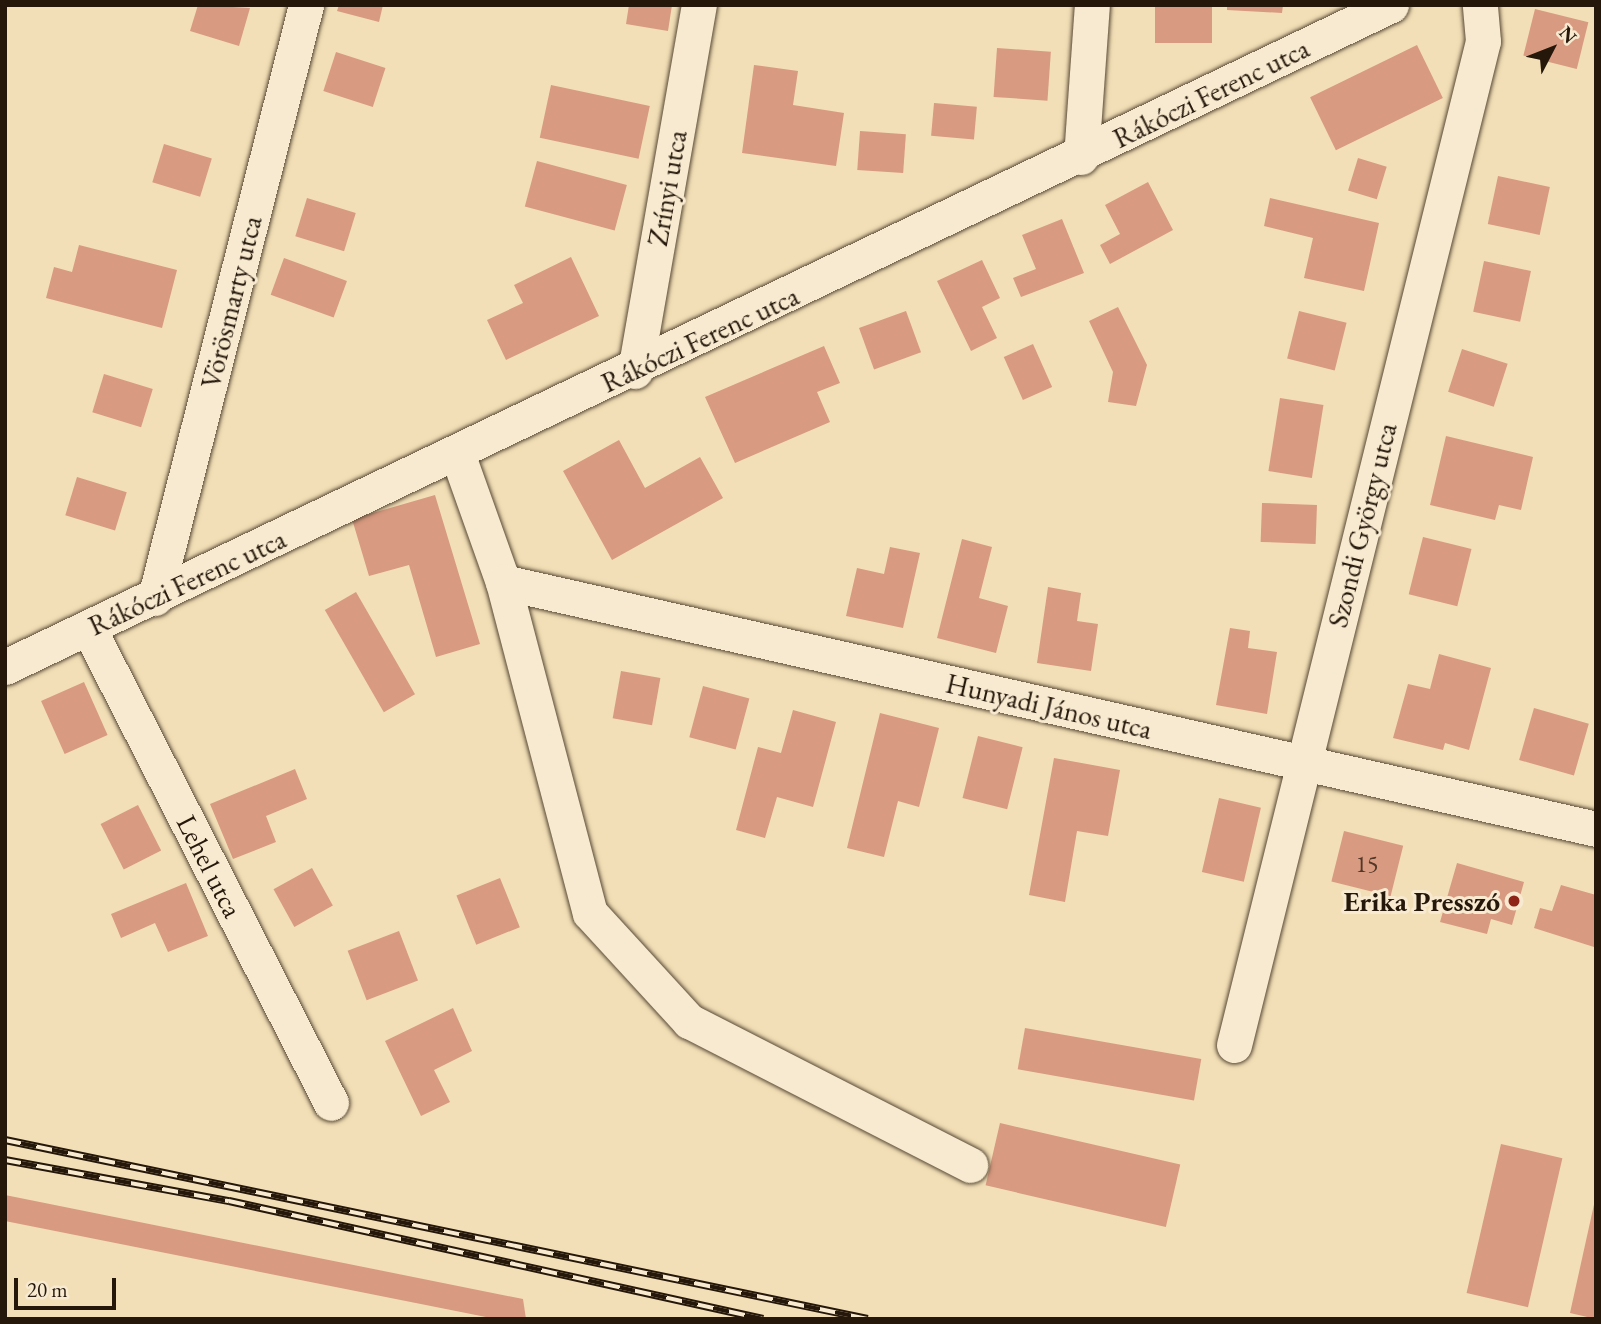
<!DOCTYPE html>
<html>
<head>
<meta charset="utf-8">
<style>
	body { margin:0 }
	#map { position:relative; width:1601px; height:1324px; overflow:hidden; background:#f2dfb7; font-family:"EB Garamond",serif }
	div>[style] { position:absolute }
	.building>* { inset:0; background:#d89a81; transform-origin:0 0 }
	.roads { filter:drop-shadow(0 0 2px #584935) drop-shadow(0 0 2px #584935) }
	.minor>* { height:35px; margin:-17.5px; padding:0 17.5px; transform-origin:17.5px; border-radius:17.5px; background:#f7ead0 }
	.rail>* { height:8px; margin-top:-4px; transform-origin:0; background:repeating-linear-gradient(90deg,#f7ead0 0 16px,#25170a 0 32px); box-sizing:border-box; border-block:2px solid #25170a }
	.dots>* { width:19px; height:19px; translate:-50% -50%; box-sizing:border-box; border:4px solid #f7ead0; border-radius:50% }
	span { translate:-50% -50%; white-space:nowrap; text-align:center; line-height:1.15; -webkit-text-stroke:6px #f7ead0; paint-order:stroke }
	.number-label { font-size:24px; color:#523828 }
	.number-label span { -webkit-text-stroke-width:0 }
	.street-label { font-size:28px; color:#25170a }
	.poi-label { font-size:28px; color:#25170a; font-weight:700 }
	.right { translate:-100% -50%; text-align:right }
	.frame { position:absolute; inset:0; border:7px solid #25170a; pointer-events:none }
	.north { position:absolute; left:1517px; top:14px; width:70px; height:70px; -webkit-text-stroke:5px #f7ead0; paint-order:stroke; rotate:48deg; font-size:19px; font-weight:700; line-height:28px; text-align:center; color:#25170a }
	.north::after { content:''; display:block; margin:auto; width:24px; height:32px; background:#25170a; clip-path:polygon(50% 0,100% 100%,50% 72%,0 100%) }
	.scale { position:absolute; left:14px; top:1278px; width:102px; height:32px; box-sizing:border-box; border:4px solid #25170a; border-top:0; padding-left:9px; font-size:21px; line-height:24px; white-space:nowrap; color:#25170a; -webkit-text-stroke:5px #f7ead0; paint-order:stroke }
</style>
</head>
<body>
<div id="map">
	<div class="building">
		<div style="clip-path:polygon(198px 5px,250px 8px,239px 46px,190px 31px)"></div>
		<div style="clip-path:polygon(339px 5px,383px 5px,379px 22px,337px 11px)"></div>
		<div style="clip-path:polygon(629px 5px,672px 5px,668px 31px,626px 24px)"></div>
		<div style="left:1155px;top:5px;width:57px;height:38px"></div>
		<div style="clip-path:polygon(1227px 5px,1283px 5px,1282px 13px,1227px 10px)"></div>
		<div style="left:1535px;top:9px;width:55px;height:48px;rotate:14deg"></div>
		<div style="left:1417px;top:45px;width:59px;height:119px;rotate:64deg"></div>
		<div style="left:997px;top:48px;width:54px;height:49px;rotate:4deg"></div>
		<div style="left:336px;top:52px;width:52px;height:41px;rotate:18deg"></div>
		<div style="clip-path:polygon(754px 65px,798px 71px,793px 105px,844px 113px,836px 166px,742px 153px)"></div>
		<div style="left:551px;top:85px;width:101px;height:54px;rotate:12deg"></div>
		<div style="left:934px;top:103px;width:43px;height:33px;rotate:5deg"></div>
		<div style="left:860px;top:131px;width:46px;height:39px;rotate:4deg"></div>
		<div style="left:164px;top:144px;width:50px;height:40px;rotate:17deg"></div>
		<div style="left:1358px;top:158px;width:30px;height:34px;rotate:17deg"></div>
		<div style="left:537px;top:161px;width:93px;height:47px;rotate:15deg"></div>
		<div style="left:1498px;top:176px;width:53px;height:49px;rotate:12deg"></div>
		<div style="clip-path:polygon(1148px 182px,1173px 230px,1110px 264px,1100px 245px,1120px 234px,1105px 205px)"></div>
		<div style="left:307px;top:198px;width:51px;height:40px;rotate:17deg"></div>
		<div style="clip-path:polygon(1270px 198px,1379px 223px,1364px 291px,1304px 278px,1313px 238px,1264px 226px)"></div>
		<div style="clip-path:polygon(1062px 219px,1084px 273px,1021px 297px,1013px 278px,1036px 269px,1022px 235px)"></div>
		<div style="clip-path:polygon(79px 245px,177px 270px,162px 328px,46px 298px,54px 267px,72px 272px)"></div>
		<div style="clip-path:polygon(571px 257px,599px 316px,506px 360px,487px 320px,523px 303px,514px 285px)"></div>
		<div style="left:284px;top:258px;width:67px;height:39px;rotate:20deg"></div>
		<div style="clip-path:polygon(982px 260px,1000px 298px,982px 307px,997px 338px,971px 351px,937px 281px)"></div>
		<div style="left:1484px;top:261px;width:48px;height:52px;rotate:12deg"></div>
		<div style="clip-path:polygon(1118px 307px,1147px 365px,1136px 406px,1108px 402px,1113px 372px,1089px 321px)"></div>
		<div style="left:906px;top:311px;width:44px;height:50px;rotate:70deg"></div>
		<div style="left:1299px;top:311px;width:49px;height:49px;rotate:14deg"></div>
		<div style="left:1033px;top:344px;width:47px;height:32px;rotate:66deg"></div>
		<div style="clip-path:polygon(824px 346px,840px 383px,817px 392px,830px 422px,735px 463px,705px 397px)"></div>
		<div style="left:1462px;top:349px;width:48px;height:45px;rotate:18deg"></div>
		<div style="left:104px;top:374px;width:51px;height:40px;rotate:17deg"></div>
		<div style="left:1280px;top:398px;width:44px;height:74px;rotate:9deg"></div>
		<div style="clip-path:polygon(1446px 436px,1533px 457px,1521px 510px,1499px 505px,1495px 520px,1430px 505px)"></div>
		<div style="clip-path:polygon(619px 440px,645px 488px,700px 457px,723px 498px,612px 560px,563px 471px)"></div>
		<div style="left:77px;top:477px;width:52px;height:40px;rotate:17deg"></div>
		<div style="clip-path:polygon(435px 495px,480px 644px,436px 657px,409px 565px,369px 576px,352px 519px)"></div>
		<div style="left:1262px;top:503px;width:55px;height:39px;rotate:2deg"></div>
		<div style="left:1423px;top:537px;width:50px;height:59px;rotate:14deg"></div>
		<div style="clip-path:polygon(962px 539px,992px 547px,979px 598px,1008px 606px,996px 653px,937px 638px)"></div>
		<div style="clip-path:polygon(890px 547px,920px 553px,903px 628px,846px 616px,857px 568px,884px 574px)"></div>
		<div style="clip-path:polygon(1048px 587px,1081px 593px,1077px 621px,1098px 624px,1091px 671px,1037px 663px)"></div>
		<div style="left:356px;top:592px;width:118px;height:36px;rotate:60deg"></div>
		<div style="clip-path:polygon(1230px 628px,1250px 631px,1248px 648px,1277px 652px,1267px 714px,1216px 705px)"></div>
		<div style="clip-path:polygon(1439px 654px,1491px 668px,1469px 750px,1445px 743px,1443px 750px,1393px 738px,1408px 684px,1430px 689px)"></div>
		<div style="left:621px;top:671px;width:40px;height:48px;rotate:10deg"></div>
		<div style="left:84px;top:682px;width:58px;height:47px;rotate:66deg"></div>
		<div style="left:703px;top:686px;width:48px;height:53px;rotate:15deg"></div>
		<div style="left:1534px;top:708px;width:57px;height:54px;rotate:16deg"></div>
		<div style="clip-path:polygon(793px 710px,836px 722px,813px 807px,777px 797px,765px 838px,736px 830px,758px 747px,781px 753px)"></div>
		<div style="clip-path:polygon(880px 713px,939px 728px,919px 807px,898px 801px,884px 857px,847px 848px)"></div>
		<div style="left:978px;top:736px;width:46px;height:64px;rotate:14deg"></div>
		<div style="clip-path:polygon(1054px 758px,1120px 770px,1108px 836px,1077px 831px,1065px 902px,1029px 895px)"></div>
		<div style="clip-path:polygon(295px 769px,307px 799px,266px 816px,276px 842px,233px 859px,210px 804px)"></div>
		<div style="left:1219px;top:798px;width:43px;height:76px;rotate:13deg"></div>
		<div style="left:138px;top:805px;width:51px;height:42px;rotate:63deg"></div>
		<div style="left:1344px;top:831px;width:61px;height:52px;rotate:14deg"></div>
		<div style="clip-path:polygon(1457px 863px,1524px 882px,1512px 925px,1491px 919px,1487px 934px,1440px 922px)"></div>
		<div style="left:312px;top:868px;width:43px;height:44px;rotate:61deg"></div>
		<div style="left:500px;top:878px;width:53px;height:47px;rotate:68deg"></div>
		<div style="clip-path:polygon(186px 883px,208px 936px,168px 952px,155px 923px,121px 938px,111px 914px)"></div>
		<div style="clip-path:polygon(1561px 885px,1596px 895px,1594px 947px,1534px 928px,1540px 908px,1552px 911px)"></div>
		<div style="left:399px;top:931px;width:53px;height:55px;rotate:69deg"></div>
		<div style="clip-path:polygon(453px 1008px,472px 1051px,434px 1070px,450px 1102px,421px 1116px,385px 1041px)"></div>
		<div style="left:1025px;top:1028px;width:179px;height:42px;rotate:10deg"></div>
		<div style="left:1000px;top:1123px;width:185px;height:64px;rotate:13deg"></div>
		<div style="left:1501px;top:1144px;width:63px;height:153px;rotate:13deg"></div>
		<div style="clip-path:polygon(5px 1195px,523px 1299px,526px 1319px,496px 1319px,5px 1221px)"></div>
		<div style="clip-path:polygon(1595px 1200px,1596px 1200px,1596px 1319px,1570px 1313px)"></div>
	</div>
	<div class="roads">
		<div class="minor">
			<div style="left:1081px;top:157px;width:152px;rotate:-85.9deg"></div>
			<div style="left:635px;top:371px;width:372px;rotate:-80.1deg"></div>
			<div style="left:457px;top:453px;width:137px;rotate:70.4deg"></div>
			<div style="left:503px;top:582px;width:1121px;rotate:12.73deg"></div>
			<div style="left:503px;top:582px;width:342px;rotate:75.3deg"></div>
			<div style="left:590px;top:913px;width:147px;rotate:47.5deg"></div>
			<div style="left:689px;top:1021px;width:316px;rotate:27.1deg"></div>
			<div style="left:155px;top:598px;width:612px;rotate:-75.71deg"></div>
			<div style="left:89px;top:629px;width:532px;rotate:62.95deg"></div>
			<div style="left:5px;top:667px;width:1536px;rotate:-25.53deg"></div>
			<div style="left:1234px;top:1045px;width:1034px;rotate:-76.07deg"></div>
			<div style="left:1483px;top:41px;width:36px;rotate:-95deg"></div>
		</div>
	</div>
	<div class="rail">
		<div style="left:5px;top:1140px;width:881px;rotate:11.72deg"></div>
		<div style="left:5px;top:1160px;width:228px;rotate:10.4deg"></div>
		<div style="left:229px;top:1201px;width:547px;rotate:12.46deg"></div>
	</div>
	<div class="dots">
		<div style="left:1514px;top:901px;background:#8f2418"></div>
	</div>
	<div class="number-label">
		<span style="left:1367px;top:864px">15</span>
	</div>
	<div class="street-label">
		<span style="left:1211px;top:93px;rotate:-26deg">Rákóczi Ferenc utca</span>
		<span style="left:667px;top:188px;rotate:-80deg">Zrínyi utca</span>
		<span style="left:231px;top:302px;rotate:-76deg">Vörösmarty utca</span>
		<span style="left:700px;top:339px;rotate:-25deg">Rákóczi Ferenc utca</span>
		<span style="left:1362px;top:525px;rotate:-76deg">Szondi György utca</span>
		<span style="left:187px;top:582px;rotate:-25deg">Rákóczi Ferenc utca</span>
		<span style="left:1049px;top:706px;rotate:13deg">Hunyadi János utca</span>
		<span style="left:210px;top:866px;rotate:63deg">Lehel utca</span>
	</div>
	<div class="poi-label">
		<span class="right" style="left:1500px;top:901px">Erika Presszó</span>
	</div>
	<div class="frame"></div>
	<div class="north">N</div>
	<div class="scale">20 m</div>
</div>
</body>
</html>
